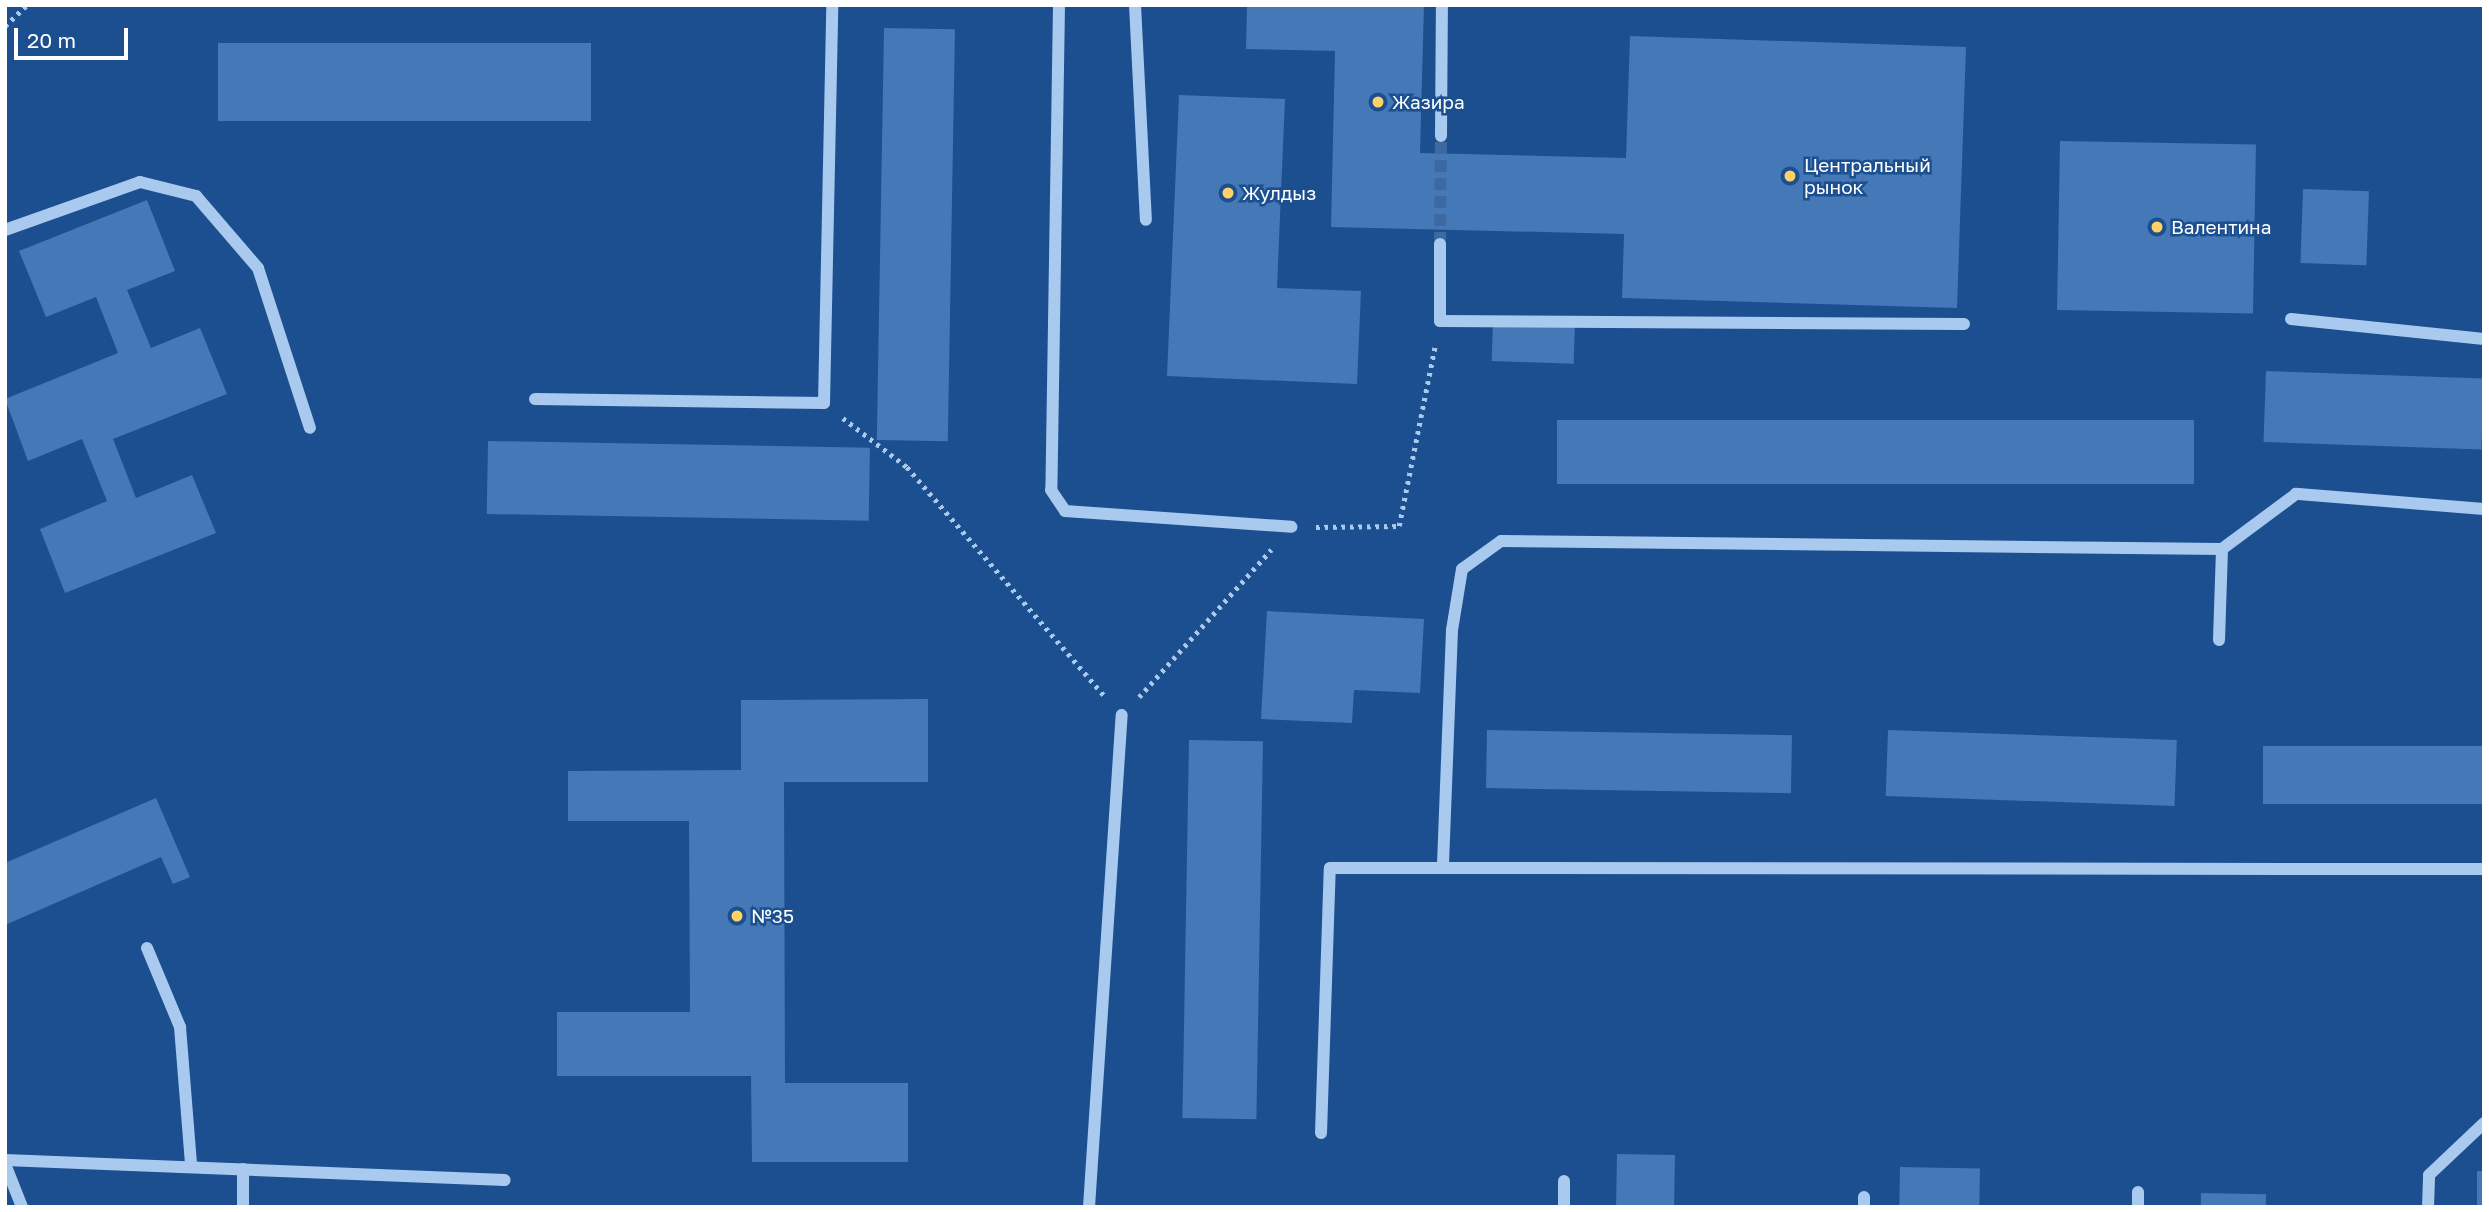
<!DOCTYPE html>
<html>
<head>
<meta charset="utf-8">
<style>
	body { margin:0 }
	#map { position:relative; width:2489px; height:1212px; overflow:hidden; background:#1b4f8f; font-family:"Golos Text",sans-serif }
	div>[style] { position:absolute }
	.building>* { inset:0; background:#4478b7; transform-origin:0 0 }
	.minor-tunnel>* { height:12px; margin-top:-6px; transform-origin:0; background:repeating-linear-gradient(90deg,#3d69a0 0 12px,transparent 0 18px) }
	.path>* { height:4.5px; margin-top:-2.25px; transform-origin:0; background:repeating-linear-gradient(90deg,#a9c9ee 0 3.5px,transparent 0 8.5px) }
	.minor>* { height:12px; margin:-6px; padding:0 6px; transform-origin:6px; border-radius:6px; background:#a9c9ee }
	.dots>* { width:19px; height:19px; translate:-50% -50%; box-sizing:border-box; border:4px solid #1b4f8f; border-radius:50% }
	span { translate:-50% -50%; white-space:nowrap; text-align:center; line-height:1.15; -webkit-text-stroke:5px #1b4f8f; paint-order:stroke }
	.poi-label { font-size:19px; color:#fff }
	.left { translate:0 -50%; text-align:left }
	.frame { position:absolute; inset:0; border:7px solid #fff; pointer-events:none }
	.scale { position:absolute; left:14px; top:28px; width:114px; height:32px; box-sizing:border-box; border:4px solid #fff; border-top:0; padding-left:9px; font-size:21px; line-height:24px; white-space:nowrap; color:#fff; -webkit-text-stroke:5px #1b4f8f; paint-order:stroke }
</style>
</head>
<body>
<div id="map">
	<div class="building">
		<div style="clip-path:polygon(1247px 5px,1424px 5px,1420px 153px,1626px 158px,1630px 36px,1966px 47px,1957px 308px,1622px 298px,1624px 234px,1331px 227px,1335px 51px,1246px 49px)"></div>
		<div style="left:884px;top:28px;width:71px;height:412px;rotate:1deg"></div>
		<div style="left:218px;top:43px;width:373px;height:78px"></div>
		<div style="clip-path:polygon(1179px 95px,1285px 99px,1277px 288px,1361px 291px,1357px 384px,1167px 376px)"></div>
		<div style="left:2060px;top:141px;width:196px;height:169px;rotate:1deg"></div>
		<div style="left:2303px;top:189px;width:66px;height:74px;rotate:2deg"></div>
		<div style="clip-path:polygon(147px 200px,175px 271px,127px 290px,151px 348px,200px 328px,227px 394px,113px 439px,136px 498px,192px 475px,216px 533px,65px 593px,40px 529px,107px 501px,82px 439px,28px 461px,5px 399px,118px 353px,96px 297px,46px 317px,19px 251px)"></div>
		<div style="left:1493px;top:322px;width:82px;height:39px;rotate:2deg"></div>
		<div style="left:2266px;top:371px;width:218px;height:71px;rotate:2deg"></div>
		<div style="left:1557px;top:420px;width:637px;height:64px"></div>
		<div style="left:488px;top:441px;width:382px;height:73px;rotate:1deg"></div>
		<div style="clip-path:polygon(1267px 611px,1424px 619px,1420px 693px,1354px 690px,1352px 723px,1261px 719px)"></div>
		<div style="clip-path:polygon(928px 699px,928px 782px,784px 782px,785px 1083px,908px 1083px,908px 1162px,752px 1162px,751px 1076px,557px 1076px,557px 1012px,690px 1012px,689px 821px,568px 821px,568px 771px,741px 770px,741px 700px)"></div>
		<div style="left:1487px;top:730px;width:305px;height:58px;rotate:1deg"></div>
		<div style="left:1888px;top:730px;width:289px;height:66px;rotate:2deg"></div>
		<div style="left:1189px;top:740px;width:74px;height:378px;rotate:1deg"></div>
		<div style="left:2484px;top:746px;width:58px;height:221px;rotate:90deg"></div>
		<div style="clip-path:polygon(156px 798px,190px 877px,173px 884px,161px 857px,5px 925px,5px 863px)"></div>
		<div style="left:1617px;top:1154px;width:58px;height:53px;rotate:1deg"></div>
		<div style="left:1900px;top:1167px;width:80px;height:40px;rotate:1deg"></div>
		<div style="left:2477px;top:1171px;width:7px;height:36px"></div>
		<div style="left:2201px;top:1193px;width:65px;height:14px;rotate:1deg"></div>
	</div>
	<div class="minor-tunnel">
		<div style="left:1440px;top:244px;width:108px;rotate:-89.5deg"></div>
	</div>
	<div class="path">
		<div style="left:5px;top:26px;width:30px;rotate:-44deg"></div>
		<div style="left:843px;top:418px;width:81px;rotate:37.4deg"></div>
		<div style="left:907px;top:467px;width:303px;rotate:49.2deg"></div>
		<div style="left:1316px;top:527px;width:83px;rotate:-0.7deg"></div>
		<div style="left:1399px;top:526px;width:184px;rotate:-78.7deg"></div>
		<div style="left:1139px;top:697px;width:198px;rotate:-48.1deg"></div>
	</div>
	<div class="minor">
		<div style="left:1059px;top:5px;width:485px;rotate:90.9deg"></div>
		<div style="left:1051px;top:490px;width:25px;rotate:56deg"></div>
		<div style="left:1065px;top:511px;width:227px;rotate:4deg"></div>
		<div style="left:1135px;top:5px;width:215px;rotate:87.1deg"></div>
		<div style="left:1441px;top:136px;width:131px;rotate:-89.6deg"></div>
		<div style="left:5px;top:230px;width:143px;rotate:-19.6deg"></div>
		<div style="left:140px;top:182px;width:58px;rotate:14deg"></div>
		<div style="left:196px;top:196px;width:95px;rotate:49.3deg"></div>
		<div style="left:258px;top:268px;width:168px;rotate:72deg"></div>
		<div style="left:1440px;top:244px;width:77px;rotate:90deg"></div>
		<div style="left:1440px;top:321px;width:524px;rotate:0.33deg"></div>
		<div style="left:2291px;top:319px;width:194px;rotate:5.9deg"></div>
		<div style="left:535px;top:399px;width:289px;rotate:0.8deg"></div>
		<div style="left:824px;top:403px;width:398px;rotate:-88.8deg"></div>
		<div style="left:2484px;top:509px;width:189px;rotate:-175.4deg"></div>
		<div style="left:2296px;top:494px;width:92px;rotate:143.4deg"></div>
		<div style="left:2222px;top:549px;width:721px;rotate:-179.36deg"></div>
		<div style="left:1501px;top:541px;width:48px;rotate:144.3deg"></div>
		<div style="left:1462px;top:569px;width:62px;rotate:99.3deg"></div>
		<div style="left:1452px;top:630px;width:238px;rotate:92.2deg"></div>
		<div style="left:1443px;top:868px;width:1041px;rotate:0.06deg"></div>
		<div style="left:2219px;top:640px;width:91px;rotate:-88.1deg"></div>
		<div style="left:147px;top:948px;width:86px;rotate:67.3deg"></div>
		<div style="left:180px;top:1027px;width:138px;rotate:85.4deg"></div>
		<div style="left:1321px;top:1133px;width:265px;rotate:-88.1deg"></div>
		<div style="left:1330px;top:868px;width:113px"></div>
		<div style="left:5px;top:1160px;width:500px;rotate:2.29deg"></div>
		<div style="left:5px;top:1164px;width:46px;rotate:68.4deg"></div>
		<div style="left:243px;top:1169px;width:38px;rotate:90deg"></div>
		<div style="left:2138px;top:1192px;width:15px;rotate:90deg"></div>
		<div style="left:1089px;top:1207px;width:493px;rotate:-86.2deg"></div>
		<div style="left:1564px;top:1207px;width:26px;rotate:-90deg"></div>
		<div style="left:1864px;top:1207px;width:10px;rotate:-90deg"></div>
		<div style="left:2428px;top:1207px;width:32px;rotate:-88deg"></div>
		<div style="left:2429px;top:1175px;width:76px;rotate:-43.4deg"></div>
	</div>
	<div class="dots">
		<div style="left:1378px;top:102px;background:#ffd166"></div>
		<div style="left:1790px;top:176px;background:#ffd166"></div>
		<div style="left:1228px;top:193px;background:#ffd166"></div>
		<div style="left:2157px;top:227px;background:#ffd166"></div>
		<div style="left:737px;top:916px;background:#ffd166"></div>
	</div>
	<div class="poi-label">
		<span class="left" style="left:1392px;top:102px">Жазира</span>
		<span class="left" style="left:1804px;top:176px">Центральный<br>рынок</span>
		<span class="left" style="left:1242px;top:193px">Жулдыз</span>
		<span class="left" style="left:2171px;top:227px">Валентина</span>
		<span class="left" style="left:751px;top:916px">№35</span>
	</div>
	<div class="frame"></div>
	<div class="scale">20 m</div>
</div>
</body>
</html>
